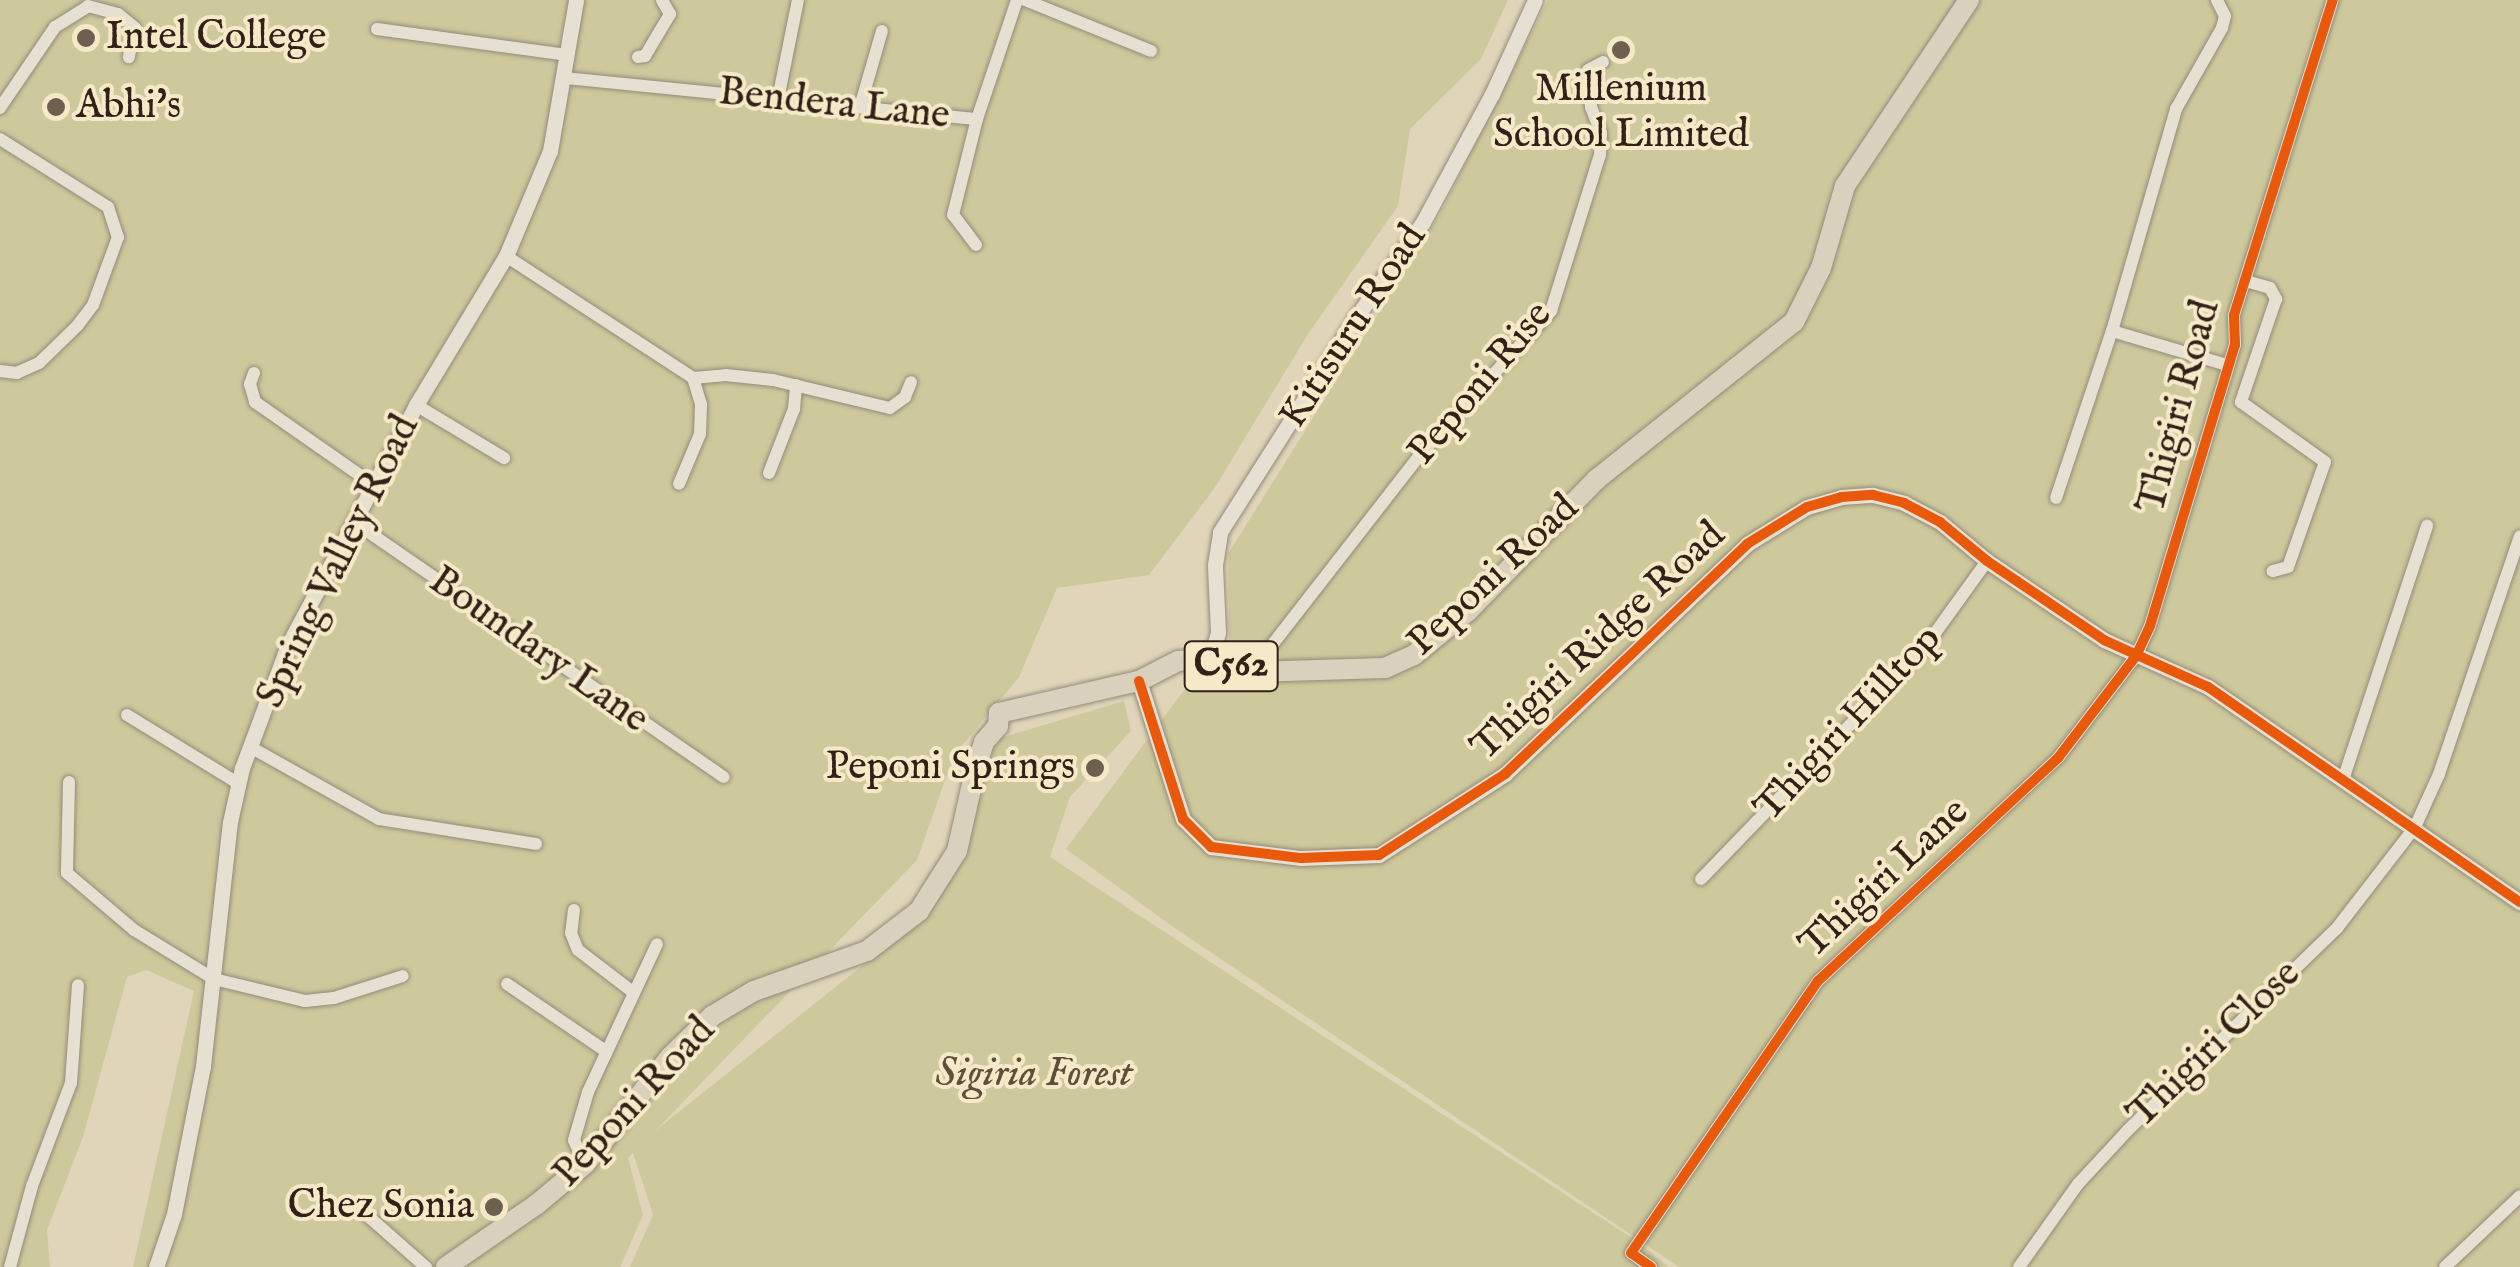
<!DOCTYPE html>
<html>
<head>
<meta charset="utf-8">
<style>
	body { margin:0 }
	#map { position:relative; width:2520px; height:1267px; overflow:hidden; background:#e0d5b9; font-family:"IM FELL English",serif }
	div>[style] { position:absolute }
	.green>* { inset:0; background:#cec99c }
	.roads { filter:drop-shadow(0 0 2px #938b7b) drop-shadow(0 0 2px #938b7b) }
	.minor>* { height:12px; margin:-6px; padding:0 6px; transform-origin:6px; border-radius:6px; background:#e5e0d2 }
	.tertiary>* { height:15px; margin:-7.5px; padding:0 7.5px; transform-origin:7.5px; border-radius:7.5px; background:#e5e0d2 }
	.primary>* { height:20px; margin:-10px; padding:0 10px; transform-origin:10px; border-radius:10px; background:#d9d1be }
	.cycleway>* { height:10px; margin:-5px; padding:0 5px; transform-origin:5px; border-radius:5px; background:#e8590c }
	.dots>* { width:28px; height:28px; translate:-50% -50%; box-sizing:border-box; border:5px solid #f5e9c8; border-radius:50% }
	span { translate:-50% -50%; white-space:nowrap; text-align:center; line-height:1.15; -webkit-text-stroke:8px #f5e9c8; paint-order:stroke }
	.shield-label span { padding:2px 8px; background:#f5e9c8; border:2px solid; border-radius:8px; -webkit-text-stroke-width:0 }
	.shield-label { font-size:38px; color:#312118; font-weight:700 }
	.poi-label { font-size:40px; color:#312118 }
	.left { translate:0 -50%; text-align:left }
	.right { translate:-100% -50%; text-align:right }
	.street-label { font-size:40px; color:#312118 }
	.park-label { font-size:40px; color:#5c5039; font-style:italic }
</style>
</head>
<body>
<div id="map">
	<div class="green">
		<div style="clip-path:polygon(0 0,1508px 0,1481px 59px,1410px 129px,1398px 206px,1308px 334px,1214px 489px,1149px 575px,1057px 588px,1019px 677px,954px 755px,917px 860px,655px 1131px,927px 914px,981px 766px,997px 739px,1124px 701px,1131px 731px,1070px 797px,1050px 857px,1638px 1242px,1669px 1267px,630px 1267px,653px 1215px,633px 1153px,628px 1158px,643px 1215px,620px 1267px,133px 1267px,194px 991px,146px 970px,127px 977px,83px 1137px,47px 1230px,50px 1267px,0 1267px)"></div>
		<div style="clip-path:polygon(1548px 0,2520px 0,2520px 1267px,1679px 1267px,1176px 929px,1066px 849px,1181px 694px,1229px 641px,1228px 554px,1439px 216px)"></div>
	</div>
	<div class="roads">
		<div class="minor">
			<div style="left:1025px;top:0;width:136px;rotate:22deg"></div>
			<div style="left:377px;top:29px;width:191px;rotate:7.8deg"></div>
			<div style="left:638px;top:57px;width:7px;rotate:-8deg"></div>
			<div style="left:645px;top:56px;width:49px;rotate:-59.2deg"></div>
			<div style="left:670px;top:14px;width:16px;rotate:-120deg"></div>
			<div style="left:565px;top:78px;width:414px;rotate:5.7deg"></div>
			<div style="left:977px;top:119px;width:126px;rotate:-71.4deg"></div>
			<div style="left:778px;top:99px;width:101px;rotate:-78.6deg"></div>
			<div style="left:860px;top:107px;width:79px;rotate:-73.9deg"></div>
			<div style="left:0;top:108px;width:98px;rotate:-55.8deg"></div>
			<div style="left:55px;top:27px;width:39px;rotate:-32deg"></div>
			<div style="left:88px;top:6px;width:31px;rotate:15deg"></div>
			<div style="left:118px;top:14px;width:22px;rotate:39deg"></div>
			<div style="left:135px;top:28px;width:30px;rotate:102deg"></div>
			<div style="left:0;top:139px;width:128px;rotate:32.2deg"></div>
			<div style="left:108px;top:207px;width:32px;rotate:72deg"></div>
			<div style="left:118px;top:237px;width:72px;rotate:110.2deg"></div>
			<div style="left:93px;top:305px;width:25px;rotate:127deg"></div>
			<div style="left:78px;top:325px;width:54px;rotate:135.7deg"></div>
			<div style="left:39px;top:363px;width:24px;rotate:156deg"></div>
			<div style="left:17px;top:373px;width:17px;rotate:-173deg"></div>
			<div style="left:976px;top:245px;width:38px;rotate:-127deg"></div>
			<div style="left:953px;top:215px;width:99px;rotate:-76deg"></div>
			<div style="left:506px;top:256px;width:223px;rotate:33.1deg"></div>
			<div style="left:693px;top:378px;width:28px;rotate:73deg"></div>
			<div style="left:701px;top:405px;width:29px;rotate:92deg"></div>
			<div style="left:700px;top:434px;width:54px;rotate:112.8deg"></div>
			<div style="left:2246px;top:281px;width:25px;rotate:16deg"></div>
			<div style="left:2270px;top:288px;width:13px;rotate:61deg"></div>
			<div style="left:2276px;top:299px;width:109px;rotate:108.8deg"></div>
			<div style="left:2241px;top:402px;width:103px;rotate:35.5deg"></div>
			<div style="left:2325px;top:462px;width:111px;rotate:109.4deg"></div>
			<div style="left:2288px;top:567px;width:16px;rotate:165deg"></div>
			<div style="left:2112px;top:331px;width:120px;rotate:16.5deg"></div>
			<div style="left:254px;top:373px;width:12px;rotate:110deg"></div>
			<div style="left:250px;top:384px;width:19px;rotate:74deg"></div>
			<div style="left:255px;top:402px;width:145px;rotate:34.9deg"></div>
			<div style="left:693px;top:378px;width:33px;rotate:-5deg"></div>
			<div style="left:726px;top:375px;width:47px;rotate:6.1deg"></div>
			<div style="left:773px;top:380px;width:120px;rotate:13.5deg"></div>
			<div style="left:890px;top:408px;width:19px;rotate:-36deg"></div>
			<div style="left:905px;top:397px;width:16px;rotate:-68deg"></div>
			<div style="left:416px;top:405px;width:103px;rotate:31.1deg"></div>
			<div style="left:769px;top:473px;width:69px;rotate:-68.7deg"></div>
			<div style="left:794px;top:409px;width:24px;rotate:-85deg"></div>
			<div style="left:2056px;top:498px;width:176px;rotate:-71.5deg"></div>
			<div style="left:2112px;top:331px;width:231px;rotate:-73.9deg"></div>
			<div style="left:2176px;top:109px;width:93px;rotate:-60.4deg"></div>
			<div style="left:2222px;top:28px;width:12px;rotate:-76deg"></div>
			<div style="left:2225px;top:16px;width:18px;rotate:-117deg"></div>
			<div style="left:354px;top:522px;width:449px;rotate:34.6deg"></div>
			<div style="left:1251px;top:672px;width:275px;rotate:-52.1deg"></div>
			<div style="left:1420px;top:455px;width:195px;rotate:-47.7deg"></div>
			<div style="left:1551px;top:311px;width:164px;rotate:-72.6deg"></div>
			<div style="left:1600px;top:155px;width:22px;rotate:-87deg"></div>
			<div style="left:1601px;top:133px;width:28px;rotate:-111deg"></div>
			<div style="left:1591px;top:107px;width:37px;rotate:-95deg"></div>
			<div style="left:1588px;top:70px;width:17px;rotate:-28deg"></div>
			<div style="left:127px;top:715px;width:132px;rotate:31.6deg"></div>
			<div style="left:252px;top:748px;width:145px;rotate:29.2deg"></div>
			<div style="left:379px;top:819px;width:159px;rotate:9deg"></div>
			<div style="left:2343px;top:780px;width:268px;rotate:-71.7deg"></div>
			<div style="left:69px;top:782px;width:91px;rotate:91.3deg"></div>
			<div style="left:67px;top:873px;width:88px;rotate:40.4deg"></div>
			<div style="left:134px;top:930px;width:94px;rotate:31.5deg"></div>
			<div style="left:214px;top:979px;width:94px;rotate:13.6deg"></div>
			<div style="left:305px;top:1001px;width:29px;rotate:-6deg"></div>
			<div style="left:334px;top:998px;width:72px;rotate:-17.7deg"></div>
			<div style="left:1701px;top:879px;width:322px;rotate:-46deg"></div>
			<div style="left:1925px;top:647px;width:106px;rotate:-54.2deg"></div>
			<div style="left:574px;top:910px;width:23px;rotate:97deg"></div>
			<div style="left:571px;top:933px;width:18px;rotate:68deg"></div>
			<div style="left:578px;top:950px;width:69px;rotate:37.4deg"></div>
			<div style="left:507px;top:984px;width:117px;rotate:34.2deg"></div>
			<div style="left:585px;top:1164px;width:26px;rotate:-115deg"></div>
			<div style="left:574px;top:1140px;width:50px;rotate:-73.7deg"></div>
			<div style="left:588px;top:1092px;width:163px;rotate:-65deg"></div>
			<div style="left:369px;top:1217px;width:76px;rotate:41.3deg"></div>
			<div style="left:10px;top:1267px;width:84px;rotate:-74.8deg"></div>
			<div style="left:32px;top:1186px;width:110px;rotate:-69.3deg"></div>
			<div style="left:71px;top:1083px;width:98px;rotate:-85.9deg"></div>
			<div style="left:1651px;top:1267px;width:24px;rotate:-145deg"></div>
			<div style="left:1631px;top:1253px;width:330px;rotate:-55.5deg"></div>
			<div style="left:1818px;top:981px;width:328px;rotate:-42.9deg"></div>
			<div style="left:2058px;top:758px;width:128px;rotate:-52.6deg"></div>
			<div style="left:2136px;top:656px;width:33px;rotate:-65deg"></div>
			<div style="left:2150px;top:626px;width:294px;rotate:-73.2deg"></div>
			<div style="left:2235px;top:345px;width:30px;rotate:-92deg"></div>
			<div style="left:2234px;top:315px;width:330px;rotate:-72.6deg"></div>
			<div style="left:2019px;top:1267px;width:102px;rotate:-54.6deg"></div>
			<div style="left:2078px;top:1184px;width:74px;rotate:-47.2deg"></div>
			<div style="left:2128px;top:1130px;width:291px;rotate:-44deg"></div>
			<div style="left:2337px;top:928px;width:128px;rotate:-52.3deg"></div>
			<div style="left:2415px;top:827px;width:58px;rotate:-65.6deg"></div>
			<div style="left:2439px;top:774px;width:251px;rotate:-71.2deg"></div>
			<div style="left:2445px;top:1267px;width:103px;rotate:-43.4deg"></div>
		</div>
		<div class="tertiary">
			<div style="left:1210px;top:659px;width:28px;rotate:-73deg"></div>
			<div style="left:1218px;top:632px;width:67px;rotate:-92.6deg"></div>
			<div style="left:1215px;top:565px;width:33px;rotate:-81deg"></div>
			<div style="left:1220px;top:532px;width:252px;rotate:-57.6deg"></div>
			<div style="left:1355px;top:319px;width:118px;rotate:-55deg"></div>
			<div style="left:1423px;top:222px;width:145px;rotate:-61.7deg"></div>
			<div style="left:1492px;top:94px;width:103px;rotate:-65.4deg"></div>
			<div style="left:1139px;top:681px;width:145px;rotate:72.3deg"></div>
			<div style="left:1183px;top:819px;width:40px;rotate:45deg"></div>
			<div style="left:1211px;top:847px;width:91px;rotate:7deg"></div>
			<div style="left:1301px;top:858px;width:78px;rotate:-2.2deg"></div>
			<div style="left:1379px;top:855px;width:150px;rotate:-32.7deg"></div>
			<div style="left:1505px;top:774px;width:334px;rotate:-43.5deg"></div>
			<div style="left:1747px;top:544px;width:70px;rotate:-31.7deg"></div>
			<div style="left:1807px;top:507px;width:35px;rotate:-16deg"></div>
			<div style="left:1841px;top:497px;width:32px;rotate:-4deg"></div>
			<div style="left:1873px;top:495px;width:32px;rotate:14deg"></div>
			<div style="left:1904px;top:503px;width:41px;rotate:27.8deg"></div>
			<div style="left:1940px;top:522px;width:61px;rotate:39.7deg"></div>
			<div style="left:1987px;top:561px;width:141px;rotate:34deg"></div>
			<div style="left:2104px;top:640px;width:114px;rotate:24.3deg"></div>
			<div style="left:2208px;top:687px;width:379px;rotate:34.6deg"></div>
			<div style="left:156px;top:1267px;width:56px;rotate:-71.2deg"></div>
			<div style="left:174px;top:1214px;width:151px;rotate:-78.9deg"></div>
			<div style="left:203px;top:1066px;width:245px;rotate:-83.7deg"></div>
			<div style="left:230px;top:822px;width:55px;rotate:-77.5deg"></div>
			<div style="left:242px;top:768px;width:131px;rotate:-69.5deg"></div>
			<div style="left:288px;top:645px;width:272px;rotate:-61.9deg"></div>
			<div style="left:416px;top:405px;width:174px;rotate:-58.9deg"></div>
			<div style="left:506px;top:256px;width:114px;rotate:-67.3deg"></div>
			<div style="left:550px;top:151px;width:153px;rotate:-80.2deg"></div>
		</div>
		<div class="primary">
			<div style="left:446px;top:1267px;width:109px;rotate:-34.6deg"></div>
			<div style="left:536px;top:1205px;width:64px;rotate:-39.9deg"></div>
			<div style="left:585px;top:1164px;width:137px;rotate:-51.5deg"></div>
			<div style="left:670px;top:1057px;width:59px;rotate:-44.3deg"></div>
			<div style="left:712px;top:1016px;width:49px;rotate:-30.8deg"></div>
			<div style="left:754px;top:991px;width:120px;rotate:-19.5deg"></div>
			<div style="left:867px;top:951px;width:66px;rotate:-37.6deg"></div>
			<div style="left:919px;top:911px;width:71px;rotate:-57.7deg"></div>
			<div style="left:957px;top:851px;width:86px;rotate:-77.3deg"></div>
			<div style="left:976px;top:767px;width:26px;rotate:-72deg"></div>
			<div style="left:984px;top:742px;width:21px;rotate:-49deg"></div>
			<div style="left:998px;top:726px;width:13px;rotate:-86deg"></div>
			<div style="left:999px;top:713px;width:144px;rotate:-12.9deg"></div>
			<div style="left:1139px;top:681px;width:44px;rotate:-27.1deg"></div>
			<div style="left:1178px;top:661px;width:32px;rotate:-4deg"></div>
			<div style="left:1210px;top:659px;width:43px;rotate:17.6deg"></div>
			<div style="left:1251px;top:672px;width:134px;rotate:-1.7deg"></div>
			<div style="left:1385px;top:668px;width:32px;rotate:-24deg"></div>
			<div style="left:1414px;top:655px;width:70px;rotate:-39.2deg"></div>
			<div style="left:1468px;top:611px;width:185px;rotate:-45.7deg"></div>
			<div style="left:1597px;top:479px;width:252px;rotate:-38.6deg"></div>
			<div style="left:1794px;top:322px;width:60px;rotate:-63.4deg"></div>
			<div style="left:1821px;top:268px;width:85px;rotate:-73.7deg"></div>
			<div style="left:1845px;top:186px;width:224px;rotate:-56.3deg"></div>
		</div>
	</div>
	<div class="cycleway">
		<div style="left:1139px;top:681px;width:145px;rotate:72.3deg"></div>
		<div style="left:1183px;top:819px;width:40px;rotate:45deg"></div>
		<div style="left:1211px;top:847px;width:91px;rotate:7deg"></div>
		<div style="left:1301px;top:858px;width:78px;rotate:-2.2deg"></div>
		<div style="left:1379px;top:855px;width:150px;rotate:-32.7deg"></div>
		<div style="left:1505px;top:774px;width:334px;rotate:-43.5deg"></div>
		<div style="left:1747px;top:544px;width:70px;rotate:-31.7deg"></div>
		<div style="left:1807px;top:507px;width:35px;rotate:-16deg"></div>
		<div style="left:1841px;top:497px;width:32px;rotate:-4deg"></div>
		<div style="left:1873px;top:495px;width:32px;rotate:14deg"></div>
		<div style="left:1904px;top:503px;width:41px;rotate:27.8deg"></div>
		<div style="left:1940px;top:522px;width:61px;rotate:39.7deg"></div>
		<div style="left:1987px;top:561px;width:141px;rotate:34deg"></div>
		<div style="left:2104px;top:640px;width:114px;rotate:24.3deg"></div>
		<div style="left:2208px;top:687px;width:379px;rotate:34.6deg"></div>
		<div style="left:1651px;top:1267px;width:24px;rotate:-145deg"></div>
		<div style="left:1631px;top:1253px;width:330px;rotate:-55.5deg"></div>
		<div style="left:1818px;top:981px;width:328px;rotate:-42.9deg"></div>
		<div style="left:2058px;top:758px;width:128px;rotate:-52.6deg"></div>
		<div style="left:2136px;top:656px;width:33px;rotate:-65deg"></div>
		<div style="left:2150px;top:626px;width:294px;rotate:-73.2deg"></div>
		<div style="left:2235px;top:345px;width:30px;rotate:-92deg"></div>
		<div style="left:2234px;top:315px;width:330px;rotate:-72.6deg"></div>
	</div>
	<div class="dots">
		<div style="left:86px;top:38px;background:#6e6050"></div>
		<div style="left:1621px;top:50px;background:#6e6050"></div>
		<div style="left:56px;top:107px;background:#6e6050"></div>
		<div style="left:1095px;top:768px;background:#6e6050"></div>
		<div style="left:494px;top:1207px;background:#6e6050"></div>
	</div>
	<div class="shield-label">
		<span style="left:1231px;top:666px">C562</span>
	</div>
	<div class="poi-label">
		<span class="left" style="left:106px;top:38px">Intel College</span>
		<span style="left:1621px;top:113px">Millenium<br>School Limited</span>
		<span class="left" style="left:76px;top:107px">Abhi's</span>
		<span class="right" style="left:1075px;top:768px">Peponi Springs</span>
		<span class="right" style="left:474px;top:1207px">Chez Sonia</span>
	</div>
	<div class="street-label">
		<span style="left:834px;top:105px;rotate:6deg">Bendera Lane</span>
		<span style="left:1354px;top:327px;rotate:-57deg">Kitisuru Road</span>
		<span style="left:1481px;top:384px;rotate:-50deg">Peponi Rise</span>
		<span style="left:2180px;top:407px;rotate:-75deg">Thigiri Road</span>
		<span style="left:339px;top:562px;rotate:-64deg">Spring Valley Road</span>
		<span style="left:1494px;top:576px;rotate:-43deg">Peponi Road</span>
		<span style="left:1599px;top:642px;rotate:-43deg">Thigiri Ridge Road</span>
		<span style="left:538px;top:651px;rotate:35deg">Boundary Lane</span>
		<span style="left:1849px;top:724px;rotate:-47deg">Thigiri Hilltop</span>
		<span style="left:1885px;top:879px;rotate:-43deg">Thigiri Lane</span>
		<span style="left:2215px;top:1045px;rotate:-44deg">Thigiri Close</span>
		<span style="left:635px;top:1103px;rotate:-47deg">Peponi Road</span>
	</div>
	<div class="park-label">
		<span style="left:1034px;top:1075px">Sigiria Forest</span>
	</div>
</div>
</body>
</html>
